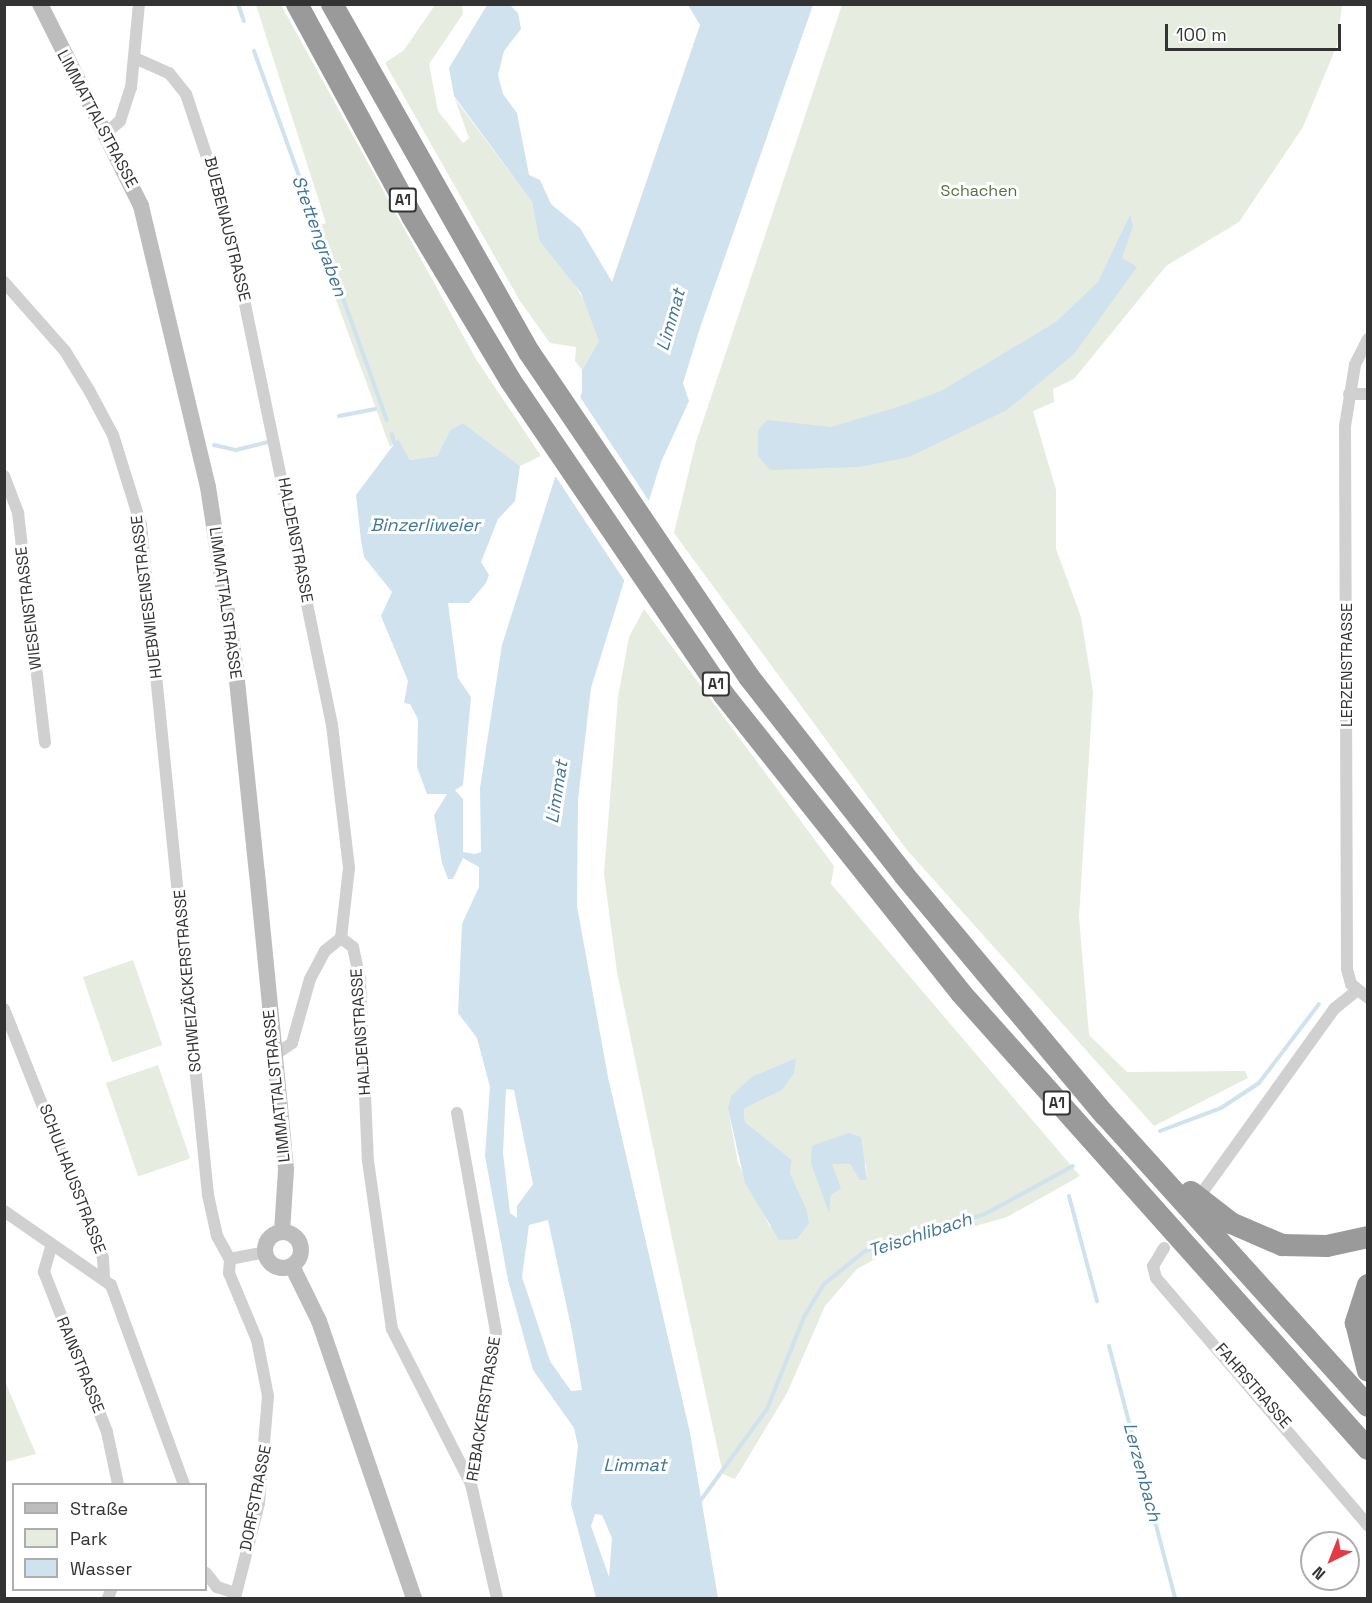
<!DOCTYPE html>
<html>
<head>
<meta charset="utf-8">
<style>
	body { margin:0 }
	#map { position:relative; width:1372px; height:1603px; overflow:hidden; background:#fff; font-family:"Space Grotesk",sans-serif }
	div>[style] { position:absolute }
	.green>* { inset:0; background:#e6ecdf; transform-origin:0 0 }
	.water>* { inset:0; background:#cfe2ee }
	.pier>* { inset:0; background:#fff }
	.stream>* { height:4px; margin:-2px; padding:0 2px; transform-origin:2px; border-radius:2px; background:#cfe2ee }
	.minor>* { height:12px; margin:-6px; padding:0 6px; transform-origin:6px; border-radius:6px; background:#d0d0d0 }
	.secondary>* { height:16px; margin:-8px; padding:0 8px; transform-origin:8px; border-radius:8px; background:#bdbdbd }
	.secondary>.ring { margin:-8px; padding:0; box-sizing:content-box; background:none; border:16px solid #bdbdbd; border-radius:50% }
	.motorway>* { height:22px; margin:-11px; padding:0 11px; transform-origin:11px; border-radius:11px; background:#9a9a9a }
	span { translate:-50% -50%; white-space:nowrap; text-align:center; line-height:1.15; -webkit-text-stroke:6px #fff; paint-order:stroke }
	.shield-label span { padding:2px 4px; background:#fff; border:2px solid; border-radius:4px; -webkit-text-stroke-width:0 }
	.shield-label { font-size:15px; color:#333; font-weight:700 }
	.street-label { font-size:16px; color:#333 }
	.park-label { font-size:16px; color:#56703f }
	.water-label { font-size:18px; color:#3f7597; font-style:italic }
	.frame { position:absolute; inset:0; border:6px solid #333; pointer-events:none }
	.legend { position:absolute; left:12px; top:1483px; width:195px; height:108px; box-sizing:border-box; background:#fff; border:2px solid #adadad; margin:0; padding:8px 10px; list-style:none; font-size:18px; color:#333 }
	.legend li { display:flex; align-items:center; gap:12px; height:30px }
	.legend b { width:30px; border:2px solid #adadad }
	.north { position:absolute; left:1300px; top:1531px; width:60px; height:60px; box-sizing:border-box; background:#fff; border:2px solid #adadad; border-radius:50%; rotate:223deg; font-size:16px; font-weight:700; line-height:24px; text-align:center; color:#333 }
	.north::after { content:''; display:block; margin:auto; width:21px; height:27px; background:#e63946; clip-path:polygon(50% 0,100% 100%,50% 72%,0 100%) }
	.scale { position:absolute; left:1165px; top:24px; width:176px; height:27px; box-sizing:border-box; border:3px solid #333; border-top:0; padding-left:8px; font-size:18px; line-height:21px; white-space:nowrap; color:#333; -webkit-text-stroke:4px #fff; paint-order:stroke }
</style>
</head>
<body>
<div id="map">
	<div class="green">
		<div style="clip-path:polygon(256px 5px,281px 5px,476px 359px,541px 456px,520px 466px,463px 423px,450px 430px,437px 456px,410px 460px,398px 440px,390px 447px,310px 229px,326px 223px)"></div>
		<div style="clip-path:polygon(435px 5px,462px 5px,463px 14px,429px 64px,438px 111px,463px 143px,469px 138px,455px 99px,532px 202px,539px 240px,559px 259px,590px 310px,599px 341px,582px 370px,575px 361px,576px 347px,550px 343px,520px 301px,385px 63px,404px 50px)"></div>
		<div style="clip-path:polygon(842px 5px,1342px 5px,1337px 45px,1303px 127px,1239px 222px,1166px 266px,1074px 379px,1053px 389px,1054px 402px,1033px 411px,1056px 490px,1056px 549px,1081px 617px,1093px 692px,1079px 917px,1089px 1035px,1127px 1072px,1245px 1071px,1248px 1078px,1154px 1126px,907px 850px,674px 533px,696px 442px)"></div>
		<div style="clip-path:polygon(evenodd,644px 609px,834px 866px,831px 884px,1080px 1176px,1007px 1217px,892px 1250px,857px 1269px,825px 1306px,787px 1393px,735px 1479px,723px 1474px,672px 1238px,617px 972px,604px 874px,618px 697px,629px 637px,644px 609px,796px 1058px,771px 1096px,744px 1109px,745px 1122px,792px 1160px,790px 1173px,806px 1208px,770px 1227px,738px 1163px,728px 1109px,753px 1076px,796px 1058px,644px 609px,848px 1133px,866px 1166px,867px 1180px,850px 1164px,832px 1163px,830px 1206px,817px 1145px,848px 1133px)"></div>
		<div style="left:133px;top:960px;width:90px;height:53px;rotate:71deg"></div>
		<div style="left:158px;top:1065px;width:99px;height:55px;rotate:71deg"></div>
		<div style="clip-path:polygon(4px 1379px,36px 1454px,5px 1462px,4px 1462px)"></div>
	</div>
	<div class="water">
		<div style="clip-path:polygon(evenodd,487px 5px,510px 5px,518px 13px,521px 29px,504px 51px,498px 75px,503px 94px,517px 113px,529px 175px,540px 180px,551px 204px,580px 228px,612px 282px,700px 25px,688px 5px,813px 5px,700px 328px,683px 383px,689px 401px,661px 462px,591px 688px,578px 800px,577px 906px,608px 1077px,690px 1433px,718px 1598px,596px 1598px,571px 1504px,578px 1446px,574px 1428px,533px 1370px,508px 1280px,485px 1156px,490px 1087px,477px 1038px,458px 1013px,462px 924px,479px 887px,479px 867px,463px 858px,453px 879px,448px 879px,442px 863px,434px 815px,447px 794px,427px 794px,417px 767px,418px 719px,410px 704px,404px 703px,408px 681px,381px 616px,392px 592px,364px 557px,361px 540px,356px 495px,398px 439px,410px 460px,437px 456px,450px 430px,463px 423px,520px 466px,515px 501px,498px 519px,481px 562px,489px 575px,486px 583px,469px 603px,448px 603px,458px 678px,471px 697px,463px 785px,455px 790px,463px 799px,463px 852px,475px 854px,481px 852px,480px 788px,502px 645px,582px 392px,582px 370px,599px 341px,581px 293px,539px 240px,532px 202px,454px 96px,449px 68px,487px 5px,506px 1089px,514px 1090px,533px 1184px,517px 1206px,517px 1218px,510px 1213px,503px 1153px,506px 1089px,487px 5px,548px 1220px,572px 1331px,582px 1390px,571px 1391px,550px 1361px,522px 1277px,529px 1225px,548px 1220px,487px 5px,595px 1514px,602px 1515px,612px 1538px,609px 1577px,591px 1526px,595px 1514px)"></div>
		<div style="clip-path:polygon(1130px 215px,1133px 226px,1122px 258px,1137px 267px,1074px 354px,1007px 410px,909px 457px,859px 467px,770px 470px,758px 456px,758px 430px,767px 420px,831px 427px,901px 406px,941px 391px,1056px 322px,1098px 282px)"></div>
		<div style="clip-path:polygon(796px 1058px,794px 1073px,782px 1090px,744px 1109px,745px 1122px,792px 1160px,790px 1173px,806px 1208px,809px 1223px,797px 1239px,779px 1240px,745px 1183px,728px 1109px,731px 1096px,753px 1076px)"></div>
		<div style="clip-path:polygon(848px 1133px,861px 1137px,867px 1180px,860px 1180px,850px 1164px,832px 1164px,841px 1188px,831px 1195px,829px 1213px,811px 1163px,812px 1146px)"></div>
	</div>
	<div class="pier">
		<div style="clip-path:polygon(578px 394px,651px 504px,626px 583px,552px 471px)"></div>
	</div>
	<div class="stream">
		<div style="left:238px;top:4px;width:18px;rotate:71deg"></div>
		<div style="left:254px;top:51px;width:392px;rotate:70.2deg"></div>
		<div style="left:339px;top:416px;width:37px;rotate:-11deg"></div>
		<div style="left:392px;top:434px;width:9px;rotate:77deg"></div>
		<div style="left:214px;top:445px;width:23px;rotate:13deg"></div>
		<div style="left:236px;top:450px;width:32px;rotate:-14deg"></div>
		<div style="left:1160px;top:1131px;width:65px;rotate:-20.7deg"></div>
		<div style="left:1221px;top:1108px;width:45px;rotate:-33.3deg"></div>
		<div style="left:1259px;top:1083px;width:99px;rotate:-52.8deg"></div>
		<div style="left:1069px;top:1196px;width:109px;rotate:75.1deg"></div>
		<div style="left:1109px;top:1346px;width:260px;rotate:75.3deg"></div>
		<div style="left:698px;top:1504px;width:117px;rotate:-54deg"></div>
		<div style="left:767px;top:1409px;width:99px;rotate:-68.1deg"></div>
		<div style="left:804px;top:1317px;width:39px;rotate:-59deg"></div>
		<div style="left:824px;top:1284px;width:53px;rotate:-38.8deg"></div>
		<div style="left:865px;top:1251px;width:126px;rotate:-17.1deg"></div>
		<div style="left:985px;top:1214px;width:100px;rotate:-28.6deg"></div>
	</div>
	<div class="minor">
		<div style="left:137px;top:59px;width:35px;rotate:24deg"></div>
		<div style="left:169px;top:73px;width:27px;rotate:51deg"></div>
		<div style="left:186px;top:94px;width:130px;rotate:71.6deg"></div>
		<div style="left:227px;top:217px;width:519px;rotate:78.32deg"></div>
		<div style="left:332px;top:725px;width:144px;rotate:83.2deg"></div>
		<div style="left:349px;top:868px;width:70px;rotate:96.5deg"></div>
		<div style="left:341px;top:938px;width:15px;rotate:37deg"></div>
		<div style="left:353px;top:947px;width:34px;rotate:78deg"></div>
		<div style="left:360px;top:980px;width:181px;rotate:87.5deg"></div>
		<div style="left:368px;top:1161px;width:170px;rotate:81.9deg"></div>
		<div style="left:392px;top:1329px;width:174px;rotate:63deg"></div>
		<div style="left:105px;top:134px;width:20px;rotate:-41deg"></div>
		<div style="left:120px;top:121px;width:35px;rotate:-72deg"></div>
		<div style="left:131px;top:88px;width:84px;rotate:-84.6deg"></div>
		<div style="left:4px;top:282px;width:92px;rotate:48.5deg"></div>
		<div style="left:65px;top:351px;width:48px;rotate:58.6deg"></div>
		<div style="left:90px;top:392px;width:49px;rotate:61.9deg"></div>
		<div style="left:113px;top:435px;width:94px;rotate:72.7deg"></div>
		<div style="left:141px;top:525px;width:673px;rotate:84.29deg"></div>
		<div style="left:208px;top:1195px;width:42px;rotate:77.6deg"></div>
		<div style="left:217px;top:1236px;width:26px;rotate:61deg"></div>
		<div style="left:1368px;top:339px;width:29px;rotate:117deg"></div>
		<div style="left:1355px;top:365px;width:62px;rotate:99.3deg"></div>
		<div style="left:1345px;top:426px;width:543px;rotate:89.79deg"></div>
		<div style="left:1347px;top:969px;width:16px;rotate:75deg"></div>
		<div style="left:1351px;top:984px;width:22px;rotate:39deg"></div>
		<div style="left:1349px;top:394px;width:19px"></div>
		<div style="left:4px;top:476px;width:40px;rotate:69deg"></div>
		<div style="left:18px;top:513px;width:231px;rotate:83.3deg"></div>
		<div style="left:4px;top:1009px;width:268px;rotate:68.3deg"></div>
		<div style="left:103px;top:1258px;width:20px;rotate:87deg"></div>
		<div style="left:273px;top:1056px;width:23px;rotate:-34deg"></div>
		<div style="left:292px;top:1043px;width:66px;rotate:-74.3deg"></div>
		<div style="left:310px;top:979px;width:32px;rotate:-62deg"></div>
		<div style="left:325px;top:951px;width:21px;rotate:-39deg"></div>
		<div style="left:457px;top:1113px;width:222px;rotate:79.9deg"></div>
		<div style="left:496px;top:1332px;width:154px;rotate:99.3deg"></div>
		<div style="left:471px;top:1484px;width:117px;rotate:77.2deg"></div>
		<div style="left:1204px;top:1190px;width:223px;rotate:-54.3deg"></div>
		<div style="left:1334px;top:1009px;width:28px;rotate:-39deg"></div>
		<div style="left:4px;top:1211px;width:130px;rotate:34.7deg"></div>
		<div style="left:111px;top:1285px;width:212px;rotate:69.9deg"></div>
		<div style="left:51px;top:1247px;width:26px;rotate:106deg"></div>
		<div style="left:44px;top:1272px;width:172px;rotate:68.5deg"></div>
		<div style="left:107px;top:1432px;width:53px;rotate:78.1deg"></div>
		<div style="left:1164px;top:1248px;width:21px;rotate:121deg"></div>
		<div style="left:1153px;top:1266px;width:12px;rotate:76deg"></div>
		<div style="left:1156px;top:1278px;width:326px;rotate:49.4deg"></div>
		<div style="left:230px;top:1259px;width:14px;rotate:94deg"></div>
		<div style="left:229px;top:1273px;width:73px;rotate:67.3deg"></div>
		<div style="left:257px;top:1340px;width:57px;rotate:78.9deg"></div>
		<div style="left:268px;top:1396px;width:107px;rotate:94.8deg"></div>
		<div style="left:259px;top:1503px;width:98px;rotate:104.2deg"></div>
		<div style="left:230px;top:1259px;width:36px;rotate:-11deg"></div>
		<div style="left:206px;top:1573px;width:18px;rotate:52deg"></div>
		<div style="left:217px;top:1587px;width:20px;rotate:18deg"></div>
		<div style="left:108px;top:1598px;width:9px;rotate:-69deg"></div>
	</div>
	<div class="secondary">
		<div style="left:40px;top:4px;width:226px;rotate:63.4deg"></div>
		<div style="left:141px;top:206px;width:289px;rotate:76.6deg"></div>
		<div style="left:208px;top:487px;width:186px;rotate:81.3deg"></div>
		<div style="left:236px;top:671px;width:203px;rotate:84.1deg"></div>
		<div style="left:257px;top:873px;width:298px;rotate:84.4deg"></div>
		<div style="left:286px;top:1170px;width:62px;rotate:93.7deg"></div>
		<div class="ring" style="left:265px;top:1232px;width:20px;height:20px"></div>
		<div style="left:292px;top:1266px;width:61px;rotate:63.9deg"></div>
		<div style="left:319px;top:1321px;width:293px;rotate:71.1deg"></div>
	</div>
	<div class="motorway">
		<div style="left:297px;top:4px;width:241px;rotate:61.5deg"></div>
		<div style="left:412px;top:216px;width:191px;rotate:59.1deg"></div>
		<div style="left:510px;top:380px;width:381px;rotate:55.8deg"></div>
		<div style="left:724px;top:695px;width:381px;rotate:51.5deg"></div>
		<div style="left:961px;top:993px;width:611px;rotate:48.25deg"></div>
		<div style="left:332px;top:4px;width:400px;rotate:60.5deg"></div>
		<div style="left:529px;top:352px;width:392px;rotate:55.9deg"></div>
		<div style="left:749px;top:677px;width:251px;rotate:51.9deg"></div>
		<div style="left:904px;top:875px;width:313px;rotate:50.1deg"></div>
		<div style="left:1105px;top:1115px;width:392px;rotate:47.9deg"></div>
		<div style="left:1191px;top:1192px;width:51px;rotate:37.8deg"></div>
		<div style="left:1231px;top:1223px;width:56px;rotate:23.3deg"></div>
		<div style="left:1282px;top:1245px;width:45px;rotate:1.3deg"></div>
		<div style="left:1327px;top:1246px;width:42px;rotate:-12.4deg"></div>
		<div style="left:1368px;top:1285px;width:40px;rotate:108deg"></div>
		<div style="left:1356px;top:1323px;width:49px;rotate:76deg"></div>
	</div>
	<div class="shield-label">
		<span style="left:403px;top:200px">A1</span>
		<span style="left:716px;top:684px">A1</span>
		<span style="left:1057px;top:1103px">A1</span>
	</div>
	<div class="street-label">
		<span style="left:97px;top:119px;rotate:62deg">LIMMATTALSTRASSE</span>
		<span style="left:227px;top:229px;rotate:76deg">BUEBENAUSTRASSE</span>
		<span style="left:295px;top:540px;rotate:79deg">HALDENSTRASSE</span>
		<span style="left:147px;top:597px;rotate:-97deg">HUEBWIESENSTRASSE</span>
		<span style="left:225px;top:603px;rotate:82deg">LIMMATTALSTRASSE</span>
		<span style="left:29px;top:608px;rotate:-97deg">WIESENSTRASSE</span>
		<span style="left:1347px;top:665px;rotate:-90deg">LERZENSTRASSE</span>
		<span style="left:188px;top:981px;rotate:-95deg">SCHWEIZÄCKERSTRASSE</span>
		<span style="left:361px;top:1032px;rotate:-94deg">HALDENSTRASSE</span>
		<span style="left:277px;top:1086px;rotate:-96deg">LIMMATTALSTRASSE</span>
		<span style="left:72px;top:1179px;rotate:69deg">SCHULHAUSSTRASSE</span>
		<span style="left:80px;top:1365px;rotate:68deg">RAINSTRASSE</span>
		<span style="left:1253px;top:1386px;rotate:49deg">FAHRSTRASSE</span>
		<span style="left:484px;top:1409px;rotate:-81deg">REBACKERSTRASSE</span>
		<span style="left:256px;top:1498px;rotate:-79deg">DORFSTRASSE</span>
	</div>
	<div class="park-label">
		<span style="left:979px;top:191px">Schachen</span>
	</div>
	<div class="water-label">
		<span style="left:319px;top:236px;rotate:70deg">Stettengraben</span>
		<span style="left:671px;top:320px;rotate:-74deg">Limmat</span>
		<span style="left:425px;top:525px">Binzerliweier</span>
		<span style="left:557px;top:792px;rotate:-81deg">Limmat</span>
		<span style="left:920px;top:1235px;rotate:-18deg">Teischlibach</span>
		<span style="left:635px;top:1465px">Limmat</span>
		<span style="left:1142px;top:1472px;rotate:75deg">Lerzenbach</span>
	</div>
	<div class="frame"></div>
	<ul class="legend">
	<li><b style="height:8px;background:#bdbdbd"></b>Straße</li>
	<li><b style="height:16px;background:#e6ecdf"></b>Park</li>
	<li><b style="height:16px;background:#cfe2ee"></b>Wasser</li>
	</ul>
	<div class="north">N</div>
	<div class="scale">100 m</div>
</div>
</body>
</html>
